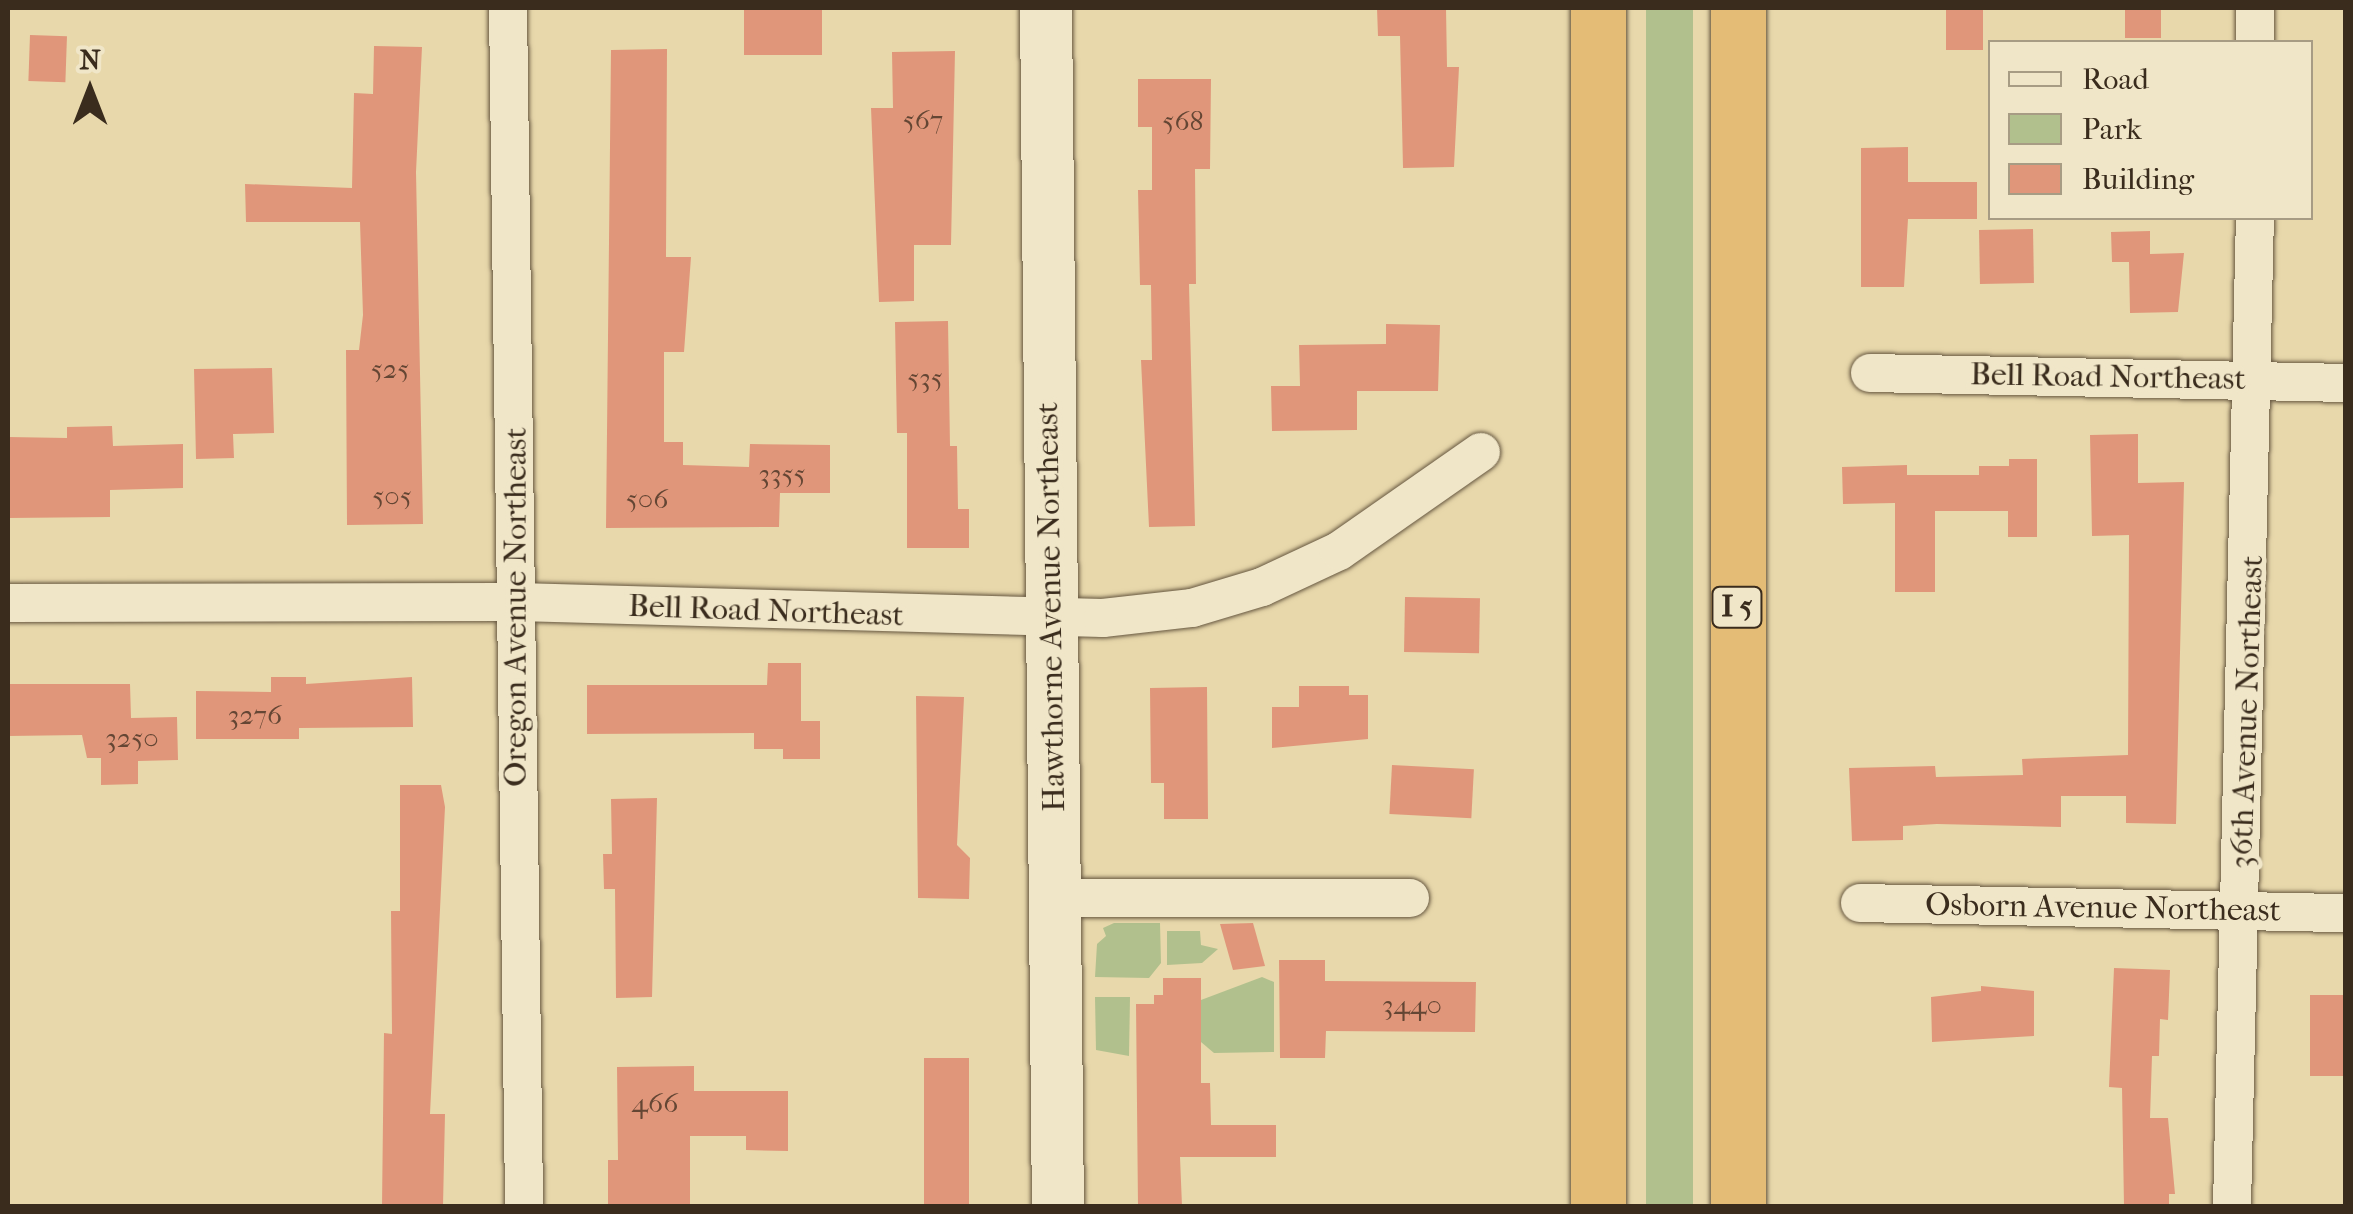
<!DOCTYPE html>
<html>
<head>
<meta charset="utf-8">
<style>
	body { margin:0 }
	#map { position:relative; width:2353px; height:1214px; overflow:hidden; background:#e8d8ab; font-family:"IM FELL French Canon",serif }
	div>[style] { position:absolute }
	.green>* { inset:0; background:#b1c08d; transform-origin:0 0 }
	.building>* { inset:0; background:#e0967a; transform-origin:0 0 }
	.roads { filter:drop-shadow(0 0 2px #665740) drop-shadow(0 0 2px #665740) }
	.minor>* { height:38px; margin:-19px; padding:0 19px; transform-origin:19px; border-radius:19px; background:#f0e6c8 }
	.secondary>* { height:52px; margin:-26px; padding:0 26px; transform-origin:26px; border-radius:26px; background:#f0e6c8 }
	.motorway>* { height:55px; margin:-27.5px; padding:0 27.5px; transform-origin:27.5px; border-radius:27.5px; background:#e4bc76 }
	span { translate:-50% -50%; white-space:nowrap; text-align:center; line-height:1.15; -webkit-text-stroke:9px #f0e6c8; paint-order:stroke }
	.number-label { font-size:28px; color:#644634 }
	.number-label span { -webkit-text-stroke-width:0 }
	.shield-label span { padding:2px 8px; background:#f0e6c8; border:2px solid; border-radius:8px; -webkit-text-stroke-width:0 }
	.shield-label { font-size:30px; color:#3a2c1d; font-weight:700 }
	.street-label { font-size:32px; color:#3a2c1d }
	.frame { position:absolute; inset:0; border:10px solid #3a2c1d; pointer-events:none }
	.legend { position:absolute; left:1988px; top:40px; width:325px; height:180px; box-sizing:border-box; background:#f0e6c8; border:2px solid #a79c84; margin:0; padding:12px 18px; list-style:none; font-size:30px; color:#3a2c1d }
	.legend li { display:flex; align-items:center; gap:20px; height:50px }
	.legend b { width:50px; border:2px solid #a79c84 }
	.north { position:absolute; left:40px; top:40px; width:100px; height:100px; -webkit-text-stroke:8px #f0e6c8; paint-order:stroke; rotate:0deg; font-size:28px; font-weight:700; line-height:40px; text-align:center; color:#3a2c1d }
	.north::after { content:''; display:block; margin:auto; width:35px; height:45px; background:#3a2c1d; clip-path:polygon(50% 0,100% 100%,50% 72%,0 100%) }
</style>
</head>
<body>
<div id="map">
	<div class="green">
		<div style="left:1646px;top:8px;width:47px;height:1198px"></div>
		<div style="clip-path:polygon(1114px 923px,1160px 923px,1161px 963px,1149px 978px,1095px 977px,1097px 944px,1106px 936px,1103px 928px)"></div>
		<div style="clip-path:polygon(1167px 931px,1200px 931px,1201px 945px,1218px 949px,1202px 963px,1167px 965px)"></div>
		<div style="clip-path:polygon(1262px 977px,1274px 982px,1274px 1052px,1214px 1053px,1201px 1042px,1201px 1000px)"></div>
		<div style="clip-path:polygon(1095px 997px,1130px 997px,1129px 1056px,1096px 1050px)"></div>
	</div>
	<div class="building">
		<div style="left:744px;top:8px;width:78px;height:47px"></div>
		<div style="clip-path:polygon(1377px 8px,1446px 8px,1447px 67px,1459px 67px,1454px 167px,1403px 168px,1400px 36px,1378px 36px)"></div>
		<div style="left:1946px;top:8px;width:37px;height:42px"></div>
		<div style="left:2125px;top:8px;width:36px;height:30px"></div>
		<div style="left:30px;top:35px;width:37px;height:46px;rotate:2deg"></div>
		<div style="clip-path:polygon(374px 46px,422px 47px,416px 172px,423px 524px,347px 525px,346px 350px,359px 350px,363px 315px,360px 222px,246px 222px,245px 184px,352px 188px,354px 93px,373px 94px)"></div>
		<div style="clip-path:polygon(667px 49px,666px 257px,691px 257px,684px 352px,664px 352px,664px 442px,683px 442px,683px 465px,749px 467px,750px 444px,830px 445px,830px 493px,780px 493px,779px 527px,606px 528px,611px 50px)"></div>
		<div style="clip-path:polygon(955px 51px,951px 245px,914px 245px,914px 301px,879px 302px,871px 108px,893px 108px,892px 52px)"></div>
		<div style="clip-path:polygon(1138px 79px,1211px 79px,1210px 169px,1195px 169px,1196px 284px,1189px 284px,1195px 526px,1149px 527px,1141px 360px,1152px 360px,1151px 285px,1140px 285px,1138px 190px,1152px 190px,1152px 127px,1138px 127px)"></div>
		<div style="clip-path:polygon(1908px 147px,1908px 182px,1977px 182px,1977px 219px,1908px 219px,1904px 287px,1861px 287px,1861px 148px)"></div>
		<div style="left:2033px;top:229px;width:54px;height:54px;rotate:89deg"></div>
		<div style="clip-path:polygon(2150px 231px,2150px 254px,2184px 253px,2178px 312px,2130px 313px,2129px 262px,2112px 262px,2111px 232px)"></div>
		<div style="clip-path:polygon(948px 321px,950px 446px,957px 446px,958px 509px,969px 509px,969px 548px,907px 548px,907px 433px,897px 433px,895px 322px)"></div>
		<div style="clip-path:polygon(1386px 324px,1440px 325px,1438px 391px,1357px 391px,1357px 430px,1272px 431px,1271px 386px,1300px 386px,1299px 345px,1386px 344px)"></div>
		<div style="clip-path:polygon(272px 368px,274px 433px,233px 434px,234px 458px,196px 459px,194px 369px)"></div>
		<div style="clip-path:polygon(112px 426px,113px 446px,183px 444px,183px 488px,110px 490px,110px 517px,8px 518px,8px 437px,67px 438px,67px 427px)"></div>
		<div style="clip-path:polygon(2138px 434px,2138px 483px,2184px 482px,2176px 824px,2126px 823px,2126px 796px,2061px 796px,2061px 827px,1937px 824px,1903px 826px,1903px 840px,1852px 841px,1849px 768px,1935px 766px,1936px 777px,2023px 775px,2022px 759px,2128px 755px,2129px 535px,2092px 536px,2090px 435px)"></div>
		<div style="clip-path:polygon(2009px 459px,2037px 459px,2037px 537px,2008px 537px,2008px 511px,1935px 511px,1935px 592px,1895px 592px,1895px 503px,1843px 504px,1842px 467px,1907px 465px,1907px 475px,1979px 475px,1979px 466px,2009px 466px)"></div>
		<div style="left:1405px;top:597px;width:75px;height:55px;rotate:1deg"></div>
		<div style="clip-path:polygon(768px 663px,801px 663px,801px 721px,820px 721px,820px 759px,783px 759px,783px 749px,754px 749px,754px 733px,587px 734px,587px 685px,767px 685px)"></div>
		<div style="clip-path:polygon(271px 677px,306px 677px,306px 684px,412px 677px,413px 727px,299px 728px,299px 739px,196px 739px,196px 691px,271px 692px)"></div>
		<div style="clip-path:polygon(8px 684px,130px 684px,131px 718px,177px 717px,178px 760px,138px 761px,138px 784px,101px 785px,101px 758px,87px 758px,82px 735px,8px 736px)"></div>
		<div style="clip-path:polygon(1299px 686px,1349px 686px,1349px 695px,1368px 695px,1368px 739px,1272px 748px,1272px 707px,1299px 707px)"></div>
		<div style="clip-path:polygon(1207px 687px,1208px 819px,1164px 819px,1164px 783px,1151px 783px,1150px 688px)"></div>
		<div style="clip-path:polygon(916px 696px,964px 697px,957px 845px,970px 858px,969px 899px,918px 898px)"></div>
		<div style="left:1392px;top:765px;width:82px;height:49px;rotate:3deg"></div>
		<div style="clip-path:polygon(400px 785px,441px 785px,445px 807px,430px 1114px,445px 1114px,443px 1206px,382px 1206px,384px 1033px,392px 1034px,391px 911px,400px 911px)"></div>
		<div style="clip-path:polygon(657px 798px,652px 997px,616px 998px,615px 889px,604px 889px,603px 854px,612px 854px,611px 799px)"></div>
		<div style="clip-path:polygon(1253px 923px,1265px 966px,1233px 970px,1220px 924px)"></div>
		<div style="clip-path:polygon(1279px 960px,1325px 960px,1325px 981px,1476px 982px,1475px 1032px,1326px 1031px,1325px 1058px,1280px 1058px)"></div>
		<div style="clip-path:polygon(2114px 968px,2170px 970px,2168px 1020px,2160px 1019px,2159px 1056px,2152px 1056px,2150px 1118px,2168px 1118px,2175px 1194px,2169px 1194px,2169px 1206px,2124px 1206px,2122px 1088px,2109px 1087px)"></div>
		<div style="clip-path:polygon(1163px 978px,1201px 978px,1201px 1083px,1210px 1083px,1211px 1125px,1276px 1125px,1276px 1157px,1180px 1157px,1182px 1206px,1138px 1206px,1136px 1004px,1154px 1004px,1154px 995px,1163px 995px)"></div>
		<div style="clip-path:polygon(1981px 986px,2034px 991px,2034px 1036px,1932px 1042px,1931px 997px,1981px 991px)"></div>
		<div style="left:2310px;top:995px;width:36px;height:81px"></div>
		<div style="left:924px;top:1058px;width:45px;height:148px"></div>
		<div style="clip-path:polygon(694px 1066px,694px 1091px,788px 1091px,788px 1151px,746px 1150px,746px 1136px,690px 1136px,690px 1206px,608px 1206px,608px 1160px,618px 1160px,617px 1067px)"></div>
	</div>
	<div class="roads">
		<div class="minor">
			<div style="left:508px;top:8px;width:1198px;rotate:89.23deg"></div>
			<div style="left:2255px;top:8px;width:34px;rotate:90deg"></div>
			<div style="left:1870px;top:373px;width:476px;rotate:1.2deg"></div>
			<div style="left:8px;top:603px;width:510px;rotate:-0.11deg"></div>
			<div style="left:518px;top:602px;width:585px;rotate:1.57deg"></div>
			<div style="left:1103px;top:618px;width:90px;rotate:-6.4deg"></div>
			<div style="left:1192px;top:608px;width:73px;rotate:-16.7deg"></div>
			<div style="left:1262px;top:587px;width:85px;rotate:-25.1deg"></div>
			<div style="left:1339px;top:551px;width:173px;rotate:-34.9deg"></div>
			<div style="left:1054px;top:898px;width:356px"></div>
			<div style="left:1860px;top:903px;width:486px;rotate:1.2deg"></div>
			<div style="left:2232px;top:1206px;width:988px;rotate:-88.67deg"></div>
		</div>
		<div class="secondary">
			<div style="left:1046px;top:8px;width:1198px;rotate:89.43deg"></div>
		</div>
		<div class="motorway">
			<div style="left:1598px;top:8px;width:1198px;rotate:90deg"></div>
			<div style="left:1738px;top:1206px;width:1198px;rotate:-90deg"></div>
		</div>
	</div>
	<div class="number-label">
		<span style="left:923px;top:120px">567</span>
		<span style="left:1183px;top:121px">568</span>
		<span style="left:390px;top:369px">525</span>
		<span style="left:925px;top:378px">535</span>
		<span style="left:782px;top:474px">3355</span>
		<span style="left:392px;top:496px">505</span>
		<span style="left:647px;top:499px">506</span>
		<span style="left:255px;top:715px">3276</span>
		<span style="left:132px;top:738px">3250</span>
		<span style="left:1412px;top:1005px">3440</span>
		<span style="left:655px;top:1103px">466</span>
	</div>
	<div class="shield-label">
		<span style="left:1737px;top:607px">I 5</span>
	</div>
	<div class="street-label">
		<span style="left:2108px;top:377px;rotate:1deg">Bell Road Northeast</span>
		<span style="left:516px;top:607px;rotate:-90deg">Oregon Avenue Northeast</span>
		<span style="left:1051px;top:607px;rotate:-91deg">Hawthorne Avenue Northeast</span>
		<span style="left:766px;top:611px;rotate:2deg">Bell Road Northeast</span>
		<span style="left:2247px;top:712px;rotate:-88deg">36th Avenue Northeast</span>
		<span style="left:2103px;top:908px;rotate:1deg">Osborn Avenue Northeast</span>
	</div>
	<div class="frame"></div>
	<ul class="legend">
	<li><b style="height:12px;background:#f0e6c8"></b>Road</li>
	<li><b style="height:28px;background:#b1c08d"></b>Park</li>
	<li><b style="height:28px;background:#e0967a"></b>Building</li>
	</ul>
	<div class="north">N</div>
</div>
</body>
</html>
